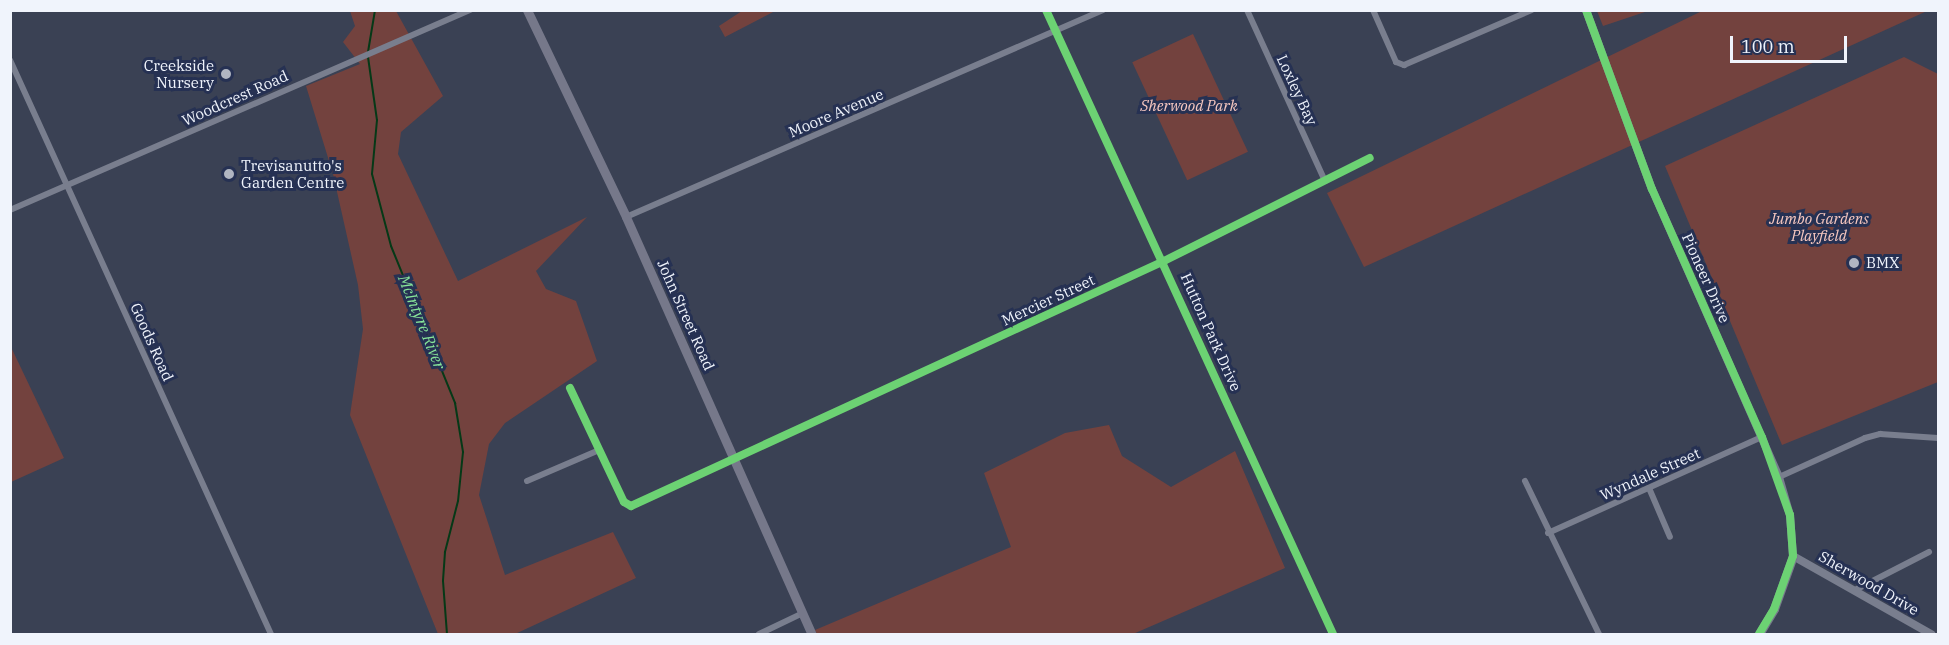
<!DOCTYPE html>
<html>
<head>
<meta charset="utf-8">
<style>
	body { margin:0 }
	#map { position:relative; width:1949px; height:645px; overflow:hidden; background:#3a4154; font-family:"IBM Plex Serif",serif }
	div>[style] { position:absolute }
	.green>* { inset:0; background:#73423e; transform-origin:0 0 }
	.stream>* { height:2px; margin:-1px; padding:0 1px; transform-origin:1px; border-radius:1px; background:#053917 }
	.minor>* { height:6px; margin:-3px; padding:0 3px; transform-origin:3px; border-radius:3px; background:#797e8e }
	.tertiary>* { height:8px; margin:-4px; padding:0 4px; transform-origin:4px; border-radius:4px; background:#797e8e }
	.secondary>* { height:9px; margin:-4.5px; padding:0 4.5px; transform-origin:4.5px; border-radius:4.5px; background:#76788a }
	.cycleway>* { height:8px; margin:-4px; padding:0 4px; transform-origin:4px; border-radius:4px; background:#6cd273 }
	.dots>* { width:16px; height:16px; translate:-50% -50%; box-sizing:border-box; border:3px solid #263153; border-radius:50% }
	span { translate:-50% -50%; white-space:nowrap; text-align:center; line-height:1.15; -webkit-text-stroke:6px #263153; paint-order:stroke }
	.poi-label { font-size:15px; color:#f0f4fc }
	.right { translate:-100% -50%; text-align:right }
	.left { translate:0 -50%; text-align:left }
	.street-label { font-size:15px; color:#f0f4fc }
	.park-label { font-size:15px; color:#f7c8c0; font-style:italic }
	.water-label { font-size:16px; color:#87e499; font-style:italic }
	.frame { position:absolute; inset:0; border:12px solid #f0f4fc; pointer-events:none }
	.scale { position:absolute; left:1730px; top:36px; width:117px; height:27px; box-sizing:border-box; border:3px solid #f0f4fc; border-top:0; padding-left:8px; font-size:18px; line-height:21px; white-space:nowrap; color:#f0f4fc; -webkit-text-stroke:4px #263153; paint-order:stroke }
</style>
</head>
<body>
<div id="map">
	<div class="green">
		<div style="clip-path:polygon(350px 11px,396px 11px,443px 96px,401px 132px,398px 154px,458px 281px,587px 217px,536px 271px,546px 289px,576px 301px,597px 361px,505px 423px,489px 444px,479px 495px,505px 575px,613px 532px,636px 578px,515px 634px,438px 634px,350px 415px,363px 329px,358px 285px,333px 174px,306px 86px,360px 64px,343px 42px,355px 26px)"></div>
		<div style="clip-path:polygon(742px 11px,742px 10px,775px 11px,725px 37px,719px 26px)"></div>
		<div style="clip-path:polygon(1597px 11px,1648px 11px,1603px 26px)"></div>
		<div style="clip-path:polygon(1702px 11px,1927px 11px,1364px 267px,1327px 193px)"></div>
		<div style="left:1193px;top:34px;width:130px;height:67px;rotate:65deg"></div>
		<div style="clip-path:polygon(1904px 57px,1938px 74px,1938px 382px,1782px 445px,1665px 166px)"></div>
		<div style="clip-path:polygon(10px 345px,64px 458px,11px 482px,10px 482px)"></div>
		<div style="clip-path:polygon(1109px 425px,1122px 456px,1171px 487px,1235px 451px,1285px 568px,1133px 634px,817px 634px,815px 630px,1011px 547px,984px 473px,1065px 433px)"></div>
	</div>
	<div class="stream">
		<div style="left:368px;top:52px;width:43px;rotate:-80.5deg"></div>
		<div style="left:368px;top:57px;width:64px;rotate:81.9deg"></div>
		<div style="left:377px;top:120px;width:54px;rotate:95.3deg"></div>
		<div style="left:372px;top:174px;width:74px;rotate:75.2deg"></div>
		<div style="left:391px;top:246px;width:170px;rotate:67.8deg"></div>
		<div style="left:455px;top:403px;width:50px;rotate:80.7deg"></div>
		<div style="left:463px;top:452px;width:49px;rotate:95.8deg"></div>
		<div style="left:458px;top:501px;width:53px;rotate:104.3deg"></div>
		<div style="left:445px;top:552px;width:29px;rotate:94deg"></div>
		<div style="left:443px;top:581px;width:53px;rotate:85.7deg"></div>
	</div>
	<div class="minor">
		<div style="left:1046px;top:10px;width:687px;rotate:65.3deg"></div>
		<div style="left:1247px;top:10px;width:188px;rotate:65.5deg"></div>
		<div style="left:1373px;top:10px;width:57px;rotate:66.1deg"></div>
		<div style="left:1396px;top:62px;width:9px;rotate:21deg"></div>
		<div style="left:1404px;top:65px;width:139px;rotate:-23.3deg"></div>
		<div style="left:10px;top:60px;width:631px;rotate:65.55deg"></div>
		<div style="left:10px;top:210px;width:502px;rotate:-23.5deg"></div>
		<div style="left:626px;top:217px;width:520px;rotate:-23.46deg"></div>
		<div style="left:570px;top:388px;width:126px;rotate:64.7deg"></div>
		<div style="left:624px;top:502px;width:8px;rotate:30deg"></div>
		<div style="left:631px;top:506px;width:587px;rotate:-24.69deg"></div>
		<div style="left:1164px;top:261px;width:230px;rotate:-26.6deg"></div>
		<div style="left:1779px;top:477px;width:94px;rotate:-24.4deg"></div>
		<div style="left:1865px;top:438px;width:16px;rotate:-15deg"></div>
		<div style="left:1880px;top:434px;width:58px;rotate:3.9deg"></div>
		<div style="left:527px;top:481px;width:78px;rotate:-23.3deg"></div>
		<div style="left:1525px;top:481px;width:170px;rotate:64.2deg"></div>
		<div style="left:1649px;top:488px;width:53px;rotate:66.8deg"></div>
		<div style="left:1548px;top:533px;width:235px;rotate:-24.2deg"></div>
		<div style="left:1857px;top:589px;width:81px;rotate:-27.2deg"></div>
		<div style="left:759px;top:634px;width:49px;rotate:-25.5deg"></div>
	</div>
	<div class="tertiary">
		<div style="left:1586px;top:10px;width:191px;rotate:69.8deg"></div>
		<div style="left:1652px;top:189px;width:315px;rotate:66.2deg"></div>
		<div style="left:1779px;top:477px;width:40px;rotate:74deg"></div>
		<div style="left:1790px;top:515px;width:41px;rotate:85.8deg"></div>
		<div style="left:1793px;top:556px;width:159px;rotate:29.5deg"></div>
	</div>
	<div class="secondary">
		<div style="left:527px;top:10px;width:229px;rotate:64.4deg"></div>
		<div style="left:626px;top:217px;width:457px;rotate:66deg"></div>
		<div style="left:1759px;top:634px;width:29px;rotate:-59deg"></div>
		<div style="left:1774px;top:609px;width:56px;rotate:-70.3deg"></div>
	</div>
	<div class="cycleway">
		<div style="left:1046px;top:10px;width:687px;rotate:65.3deg"></div>
		<div style="left:1586px;top:10px;width:191px;rotate:69.8deg"></div>
		<div style="left:1652px;top:189px;width:271px;rotate:66.1deg"></div>
		<div style="left:1762px;top:437px;width:83px;rotate:70.3deg"></div>
		<div style="left:1790px;top:515px;width:41px;rotate:85.8deg"></div>
		<div style="left:1793px;top:556px;width:56px;rotate:109.7deg"></div>
		<div style="left:1774px;top:609px;width:29px;rotate:121deg"></div>
		<div style="left:570px;top:388px;width:126px;rotate:64.7deg"></div>
		<div style="left:624px;top:502px;width:8px;rotate:30deg"></div>
		<div style="left:631px;top:506px;width:587px;rotate:-24.69deg"></div>
		<div style="left:1164px;top:261px;width:230px;rotate:-26.6deg"></div>
	</div>
	<div class="dots">
		<div style="left:226px;top:74px;background:#b0b5c1"></div>
		<div style="left:229px;top:174px;background:#b0b5c1"></div>
		<div style="left:1854px;top:263px;background:#b0b5c1"></div>
	</div>
	<div class="poi-label">
		<span class="right" style="left:214px;top:74px">Creekside<br>Nursery</span>
		<span class="left" style="left:241px;top:174px">Trevisanutto's<br>Garden Centre</span>
		<span class="left" style="left:1866px;top:263px">BMX</span>
	</div>
	<div class="street-label">
		<span style="left:1297px;top:90px;rotate:65deg">Loxley Bay</span>
		<span style="left:235px;top:98px;rotate:-24deg">Woodcrest Road</span>
		<span style="left:836px;top:113px;rotate:-23deg">Moore Avenue</span>
		<span style="left:1706px;top:278px;rotate:66deg">Pioneer Drive</span>
		<span style="left:1048px;top:300px;rotate:-25deg">Mercier Street</span>
		<span style="left:686px;top:315px;rotate:66deg">John Street Road</span>
		<span style="left:1211px;top:332px;rotate:66deg">Hutton Park Drive</span>
		<span style="left:152px;top:342px;rotate:66deg">Goods Road</span>
		<span style="left:1650px;top:474px;rotate:-24deg">Wyndale Street</span>
		<span style="left:1869px;top:583px;rotate:30deg">Sherwood Drive</span>
	</div>
	<div class="park-label">
		<span style="left:1189px;top:106px">Sherwood Park</span>
		<span style="left:1819px;top:227px">Jumbo Gardens<br>Playfield</span>
	</div>
	<div class="water-label">
		<span style="left:422px;top:322px;rotate:68deg">McIntyre River</span>
	</div>
	<div class="frame"></div>
	<div class="scale">100 m</div>
</div>
</body>
</html>
